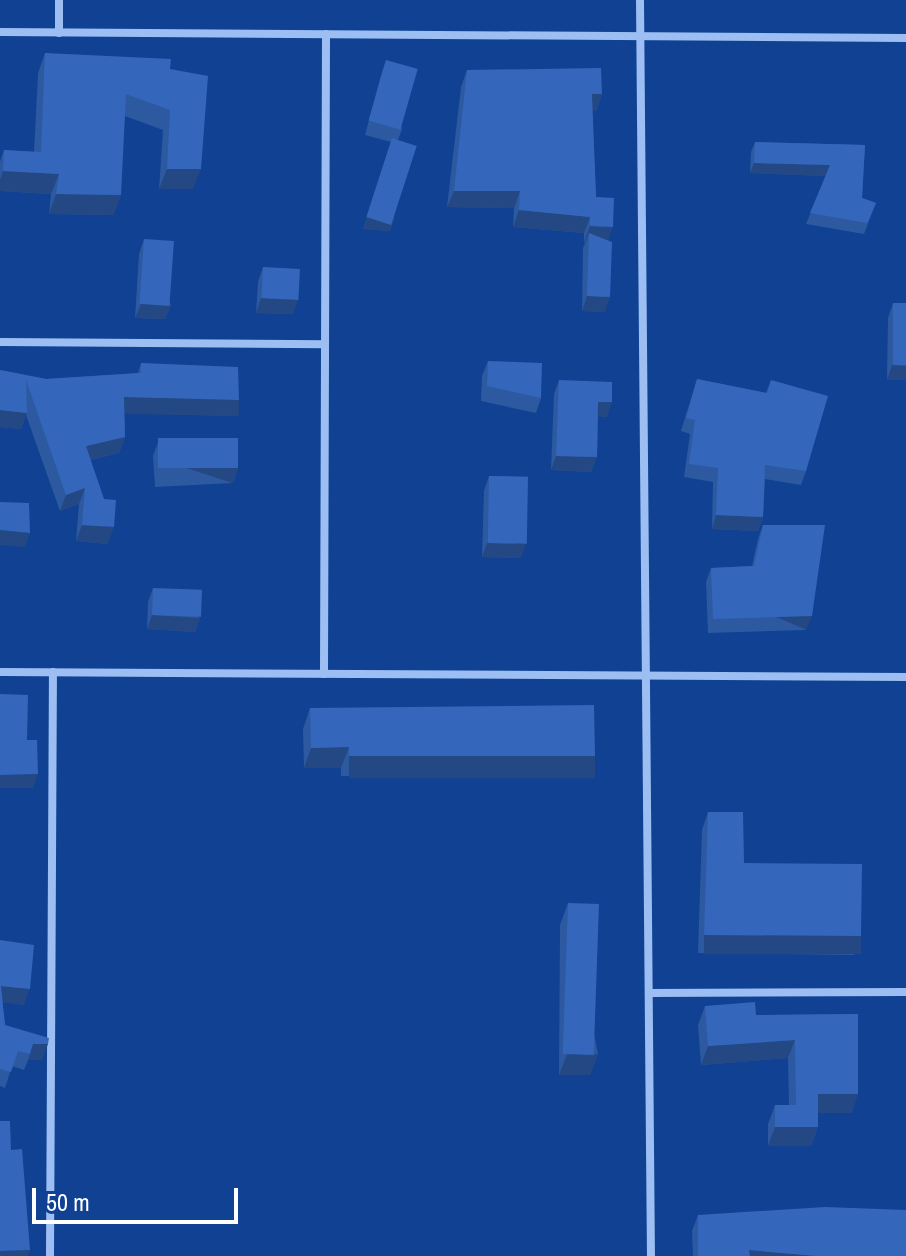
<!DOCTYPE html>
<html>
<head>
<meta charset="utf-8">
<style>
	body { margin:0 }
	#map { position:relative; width:906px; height:1256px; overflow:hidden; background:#104193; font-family:"Archivo Narrow",sans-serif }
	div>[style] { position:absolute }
	.street>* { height:8px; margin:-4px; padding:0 4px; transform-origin:4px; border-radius:4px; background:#9cbef3 }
	.wall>* { inset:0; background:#2d59a1 }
	.shaded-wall>* { inset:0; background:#244883; transform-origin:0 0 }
	.building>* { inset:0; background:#3467bb; transform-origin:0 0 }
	span { translate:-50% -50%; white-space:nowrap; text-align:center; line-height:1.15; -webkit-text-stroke:8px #104193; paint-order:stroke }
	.scale { position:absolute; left:32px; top:1188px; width:206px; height:36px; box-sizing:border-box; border:4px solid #fff; border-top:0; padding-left:10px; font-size:24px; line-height:28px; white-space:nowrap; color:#fff; -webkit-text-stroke:6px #104193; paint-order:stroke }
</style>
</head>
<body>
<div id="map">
	<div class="street">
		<div style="left:640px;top:0;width:1256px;rotate:89.5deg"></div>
		<div style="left:0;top:32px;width:906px;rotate:0.38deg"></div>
		<div style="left:59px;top:33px;width:33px;rotate:-90deg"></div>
		<div style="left:0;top:342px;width:325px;rotate:0.4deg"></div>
		<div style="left:0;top:672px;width:906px;rotate:0.32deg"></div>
		<div style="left:324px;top:674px;width:640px;rotate:-89.82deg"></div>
		<div style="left:650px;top:993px;width:256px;rotate:-0.2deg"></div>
		<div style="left:50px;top:1256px;width:584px;rotate:-89.71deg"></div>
	</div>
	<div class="wall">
		<div style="clip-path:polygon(45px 53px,170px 69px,193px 189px,159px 189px,163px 130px,125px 116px,114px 215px,49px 214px,51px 194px,0 191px,0 162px,4px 150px,34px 152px,38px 73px)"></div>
		<div style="clip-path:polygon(386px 60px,402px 129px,398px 140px,394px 219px,390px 231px,363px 229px,391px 142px,365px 135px,381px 75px)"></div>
		<div style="clip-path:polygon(467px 70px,602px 94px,596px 111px,592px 111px,596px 197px,608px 241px,605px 312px,582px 311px,583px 248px,585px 243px,584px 243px,584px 233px,513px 227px,514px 208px,447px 207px,461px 87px)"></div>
		<div style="clip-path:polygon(755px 142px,865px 145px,862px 198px,876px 203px,864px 234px,806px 224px,826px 176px,750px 173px,751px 152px)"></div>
		<div style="clip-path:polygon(144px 239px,171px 305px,165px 319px,135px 318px,139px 254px)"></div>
		<div style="clip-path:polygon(263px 267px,293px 314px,256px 313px,258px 282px)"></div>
		<div style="clip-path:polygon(893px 303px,906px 303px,906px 380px,887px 380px,888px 318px)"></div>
		<div style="clip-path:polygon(488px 361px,541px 398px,536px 413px,481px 401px,482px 376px)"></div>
		<div style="clip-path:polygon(141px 363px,233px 416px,124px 413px,125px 437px,119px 453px,90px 460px,108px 544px,76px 541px,79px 504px,60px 511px,26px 415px,21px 429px,0 427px,0 370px,46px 379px,138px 373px)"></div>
		<div style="clip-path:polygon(697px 379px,766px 393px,771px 380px,806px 471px,801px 485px,765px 479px,763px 517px,758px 531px,712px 529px,713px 482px,684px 477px,690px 434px,681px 431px)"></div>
		<div style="clip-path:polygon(559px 380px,607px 417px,598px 416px,597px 457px,591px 472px,551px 470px,554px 394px)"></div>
		<div style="clip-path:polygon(158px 442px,238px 468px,233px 483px,155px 487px,153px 456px)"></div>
		<div style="clip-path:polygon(489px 476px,521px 558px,482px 557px,484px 491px)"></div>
		<div style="clip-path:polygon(763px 525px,806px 630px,708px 633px,706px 582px,711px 568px,752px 566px,758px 539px)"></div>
		<div style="clip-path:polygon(153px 588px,200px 618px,195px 632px,147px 629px,148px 602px)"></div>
		<div style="clip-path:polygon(310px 708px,587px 776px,341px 776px,341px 768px,304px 768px,303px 729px)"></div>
		<div style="clip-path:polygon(708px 812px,744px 863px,861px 936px,854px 955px,698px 953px,702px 830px)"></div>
		<div style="clip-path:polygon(568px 903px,598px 1054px,590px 1075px,559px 1075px,560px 925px)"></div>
		<div style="clip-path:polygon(0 940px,24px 1005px,2px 1002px,5px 1025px,42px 1060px,28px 1060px,24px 1070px,12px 1066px,5px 1088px,0 1086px)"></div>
		<div style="clip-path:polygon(705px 1006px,756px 1015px,858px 1014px,852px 1113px,818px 1113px,818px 1127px,811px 1146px,768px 1146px,768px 1124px,775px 1105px,789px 1105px,788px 1058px,701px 1065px,698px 1025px)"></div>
		<div style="clip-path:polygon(698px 1215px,906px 1256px,693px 1256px,692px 1231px)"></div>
	</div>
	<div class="shaded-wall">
		<div style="clip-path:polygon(592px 94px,602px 94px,596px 111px,586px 111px)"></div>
		<div style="clip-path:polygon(754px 163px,830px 165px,826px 176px,750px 173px)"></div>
		<div style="clip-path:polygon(167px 169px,201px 169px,193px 189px,159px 189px)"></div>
		<div style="clip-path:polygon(3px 171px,59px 174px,51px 194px,0 191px,0 180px)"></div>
		<div style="clip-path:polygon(454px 191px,520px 191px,514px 208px,447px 207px)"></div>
		<div style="clip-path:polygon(56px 194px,121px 195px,114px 215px,49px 214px)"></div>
		<div style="clip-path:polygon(519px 210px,590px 217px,584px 233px,513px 227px)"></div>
		<div style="clip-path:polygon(367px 217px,394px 219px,390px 231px,363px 229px)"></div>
		<div style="clip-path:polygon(590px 226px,613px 227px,607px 244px,589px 233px,585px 243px,584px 243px)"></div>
		<div style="clip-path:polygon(587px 296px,610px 297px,605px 312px,582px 311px)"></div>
		<div style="clip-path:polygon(261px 298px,298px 300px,293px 314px,256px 313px)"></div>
		<div style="clip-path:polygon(141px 304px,171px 305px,165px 319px,135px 318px)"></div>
		<div style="clip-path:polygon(892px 365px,906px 366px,906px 380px,887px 380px)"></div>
		<div style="left:124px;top:397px;width:115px;height:17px;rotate:1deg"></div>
		<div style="clip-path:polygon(598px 402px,612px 402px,607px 417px,593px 416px)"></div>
		<div style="clip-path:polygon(0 410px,27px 413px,21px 429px,0 427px)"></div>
		<div style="clip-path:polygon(125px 437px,119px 453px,80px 462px,86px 446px)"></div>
		<div style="clip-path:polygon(556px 456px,597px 457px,591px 472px,551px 470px)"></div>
		<div style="left:238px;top:468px;width:16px;height:78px;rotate:108deg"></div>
		<div style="clip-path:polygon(85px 488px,79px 504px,60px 511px,66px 495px)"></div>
		<div style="clip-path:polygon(716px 515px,763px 517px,758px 531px,712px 529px)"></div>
		<div style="clip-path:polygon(82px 525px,114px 527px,108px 544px,76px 541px)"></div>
		<div style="clip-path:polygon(0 530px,30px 533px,25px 547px,0 545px)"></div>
		<div style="clip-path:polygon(487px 543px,526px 544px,521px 558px,482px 557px)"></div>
		<div style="clip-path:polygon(152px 615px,200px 618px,195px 632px,147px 629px)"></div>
		<div style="left:812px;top:616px;width:15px;height:99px;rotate:113deg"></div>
		<div style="clip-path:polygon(349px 747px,341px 768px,304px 768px,311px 748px)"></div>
		<div style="left:349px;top:756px;width:246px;height:22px"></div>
		<div style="clip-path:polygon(38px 774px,33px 788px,0 788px,0 775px)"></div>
		<div style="left:704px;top:935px;width:157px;height:19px"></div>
		<div style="clip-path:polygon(1px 986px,30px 989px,24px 1005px,0 1002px)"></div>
		<div style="clip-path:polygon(795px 1040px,788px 1058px,701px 1065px,708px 1046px)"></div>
		<div style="clip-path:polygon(33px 1044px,48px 1044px,42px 1060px,28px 1060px)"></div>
		<div style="clip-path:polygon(567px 1054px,598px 1054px,590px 1075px,559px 1075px)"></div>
		<div style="clip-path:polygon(818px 1094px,858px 1094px,852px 1113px,811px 1113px)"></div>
		<div style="clip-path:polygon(775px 1127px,818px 1127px,811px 1146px,768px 1146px)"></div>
		<div style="clip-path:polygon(30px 1250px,28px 1256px,0 1256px,0 1251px)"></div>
		<div style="clip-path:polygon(749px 1250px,816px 1256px,747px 1256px)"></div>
	</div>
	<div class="building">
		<div style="clip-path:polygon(45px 53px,171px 59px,170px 69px,208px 76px,201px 169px,167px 169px,170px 110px,126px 94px,121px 195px,56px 194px,59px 174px,3px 171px,4px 150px,41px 152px)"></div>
		<div style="left:386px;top:60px;width:33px;height:63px;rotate:16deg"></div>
		<div style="clip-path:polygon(601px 68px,602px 94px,592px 94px,596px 197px,614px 198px,613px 227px,590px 226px,590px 217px,519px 210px,520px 191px,454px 191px,467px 70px)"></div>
		<div style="left:392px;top:138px;width:26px;height:83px;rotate:18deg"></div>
		<div style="clip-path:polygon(755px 142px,865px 145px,862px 198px,876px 203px,867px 223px,810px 213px,830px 165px,754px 163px)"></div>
		<div style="clip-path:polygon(589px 233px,612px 242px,610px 297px,587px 296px)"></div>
		<div style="left:144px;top:239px;width:30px;height:65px;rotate:4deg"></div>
		<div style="left:263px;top:267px;width:37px;height:31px;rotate:3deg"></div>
		<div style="left:893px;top:303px;width:13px;height:62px"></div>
		<div style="clip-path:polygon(488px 361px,542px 363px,541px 398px,487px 386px)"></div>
		<div style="clip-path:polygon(141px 363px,238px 367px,239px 400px,124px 397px,125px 437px,86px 446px,104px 499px,116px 500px,114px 527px,82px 525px,85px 488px,66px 495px,26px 380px,27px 413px,0 410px,0 370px,46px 379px,141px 373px)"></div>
		<div style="clip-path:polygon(697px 379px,767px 393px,771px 380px,828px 396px,806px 471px,765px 465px,763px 517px,716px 515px,718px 468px,689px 464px,695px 420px,686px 418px)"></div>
		<div style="clip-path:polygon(559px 380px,612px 382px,612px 402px,598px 402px,597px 457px,556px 456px)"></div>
		<div style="left:238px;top:438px;width:30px;height:80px;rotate:90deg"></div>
		<div style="left:489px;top:476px;width:39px;height:67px;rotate:1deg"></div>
		<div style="clip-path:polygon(0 502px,29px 503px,30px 533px,0 530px)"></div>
		<div style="clip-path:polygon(763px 525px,825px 525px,812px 616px,713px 619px,711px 568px,754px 566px)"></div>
		<div style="left:153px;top:588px;width:49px;height:27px;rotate:2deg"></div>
		<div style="clip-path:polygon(0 694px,28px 695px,27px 740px,37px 740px,38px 774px,0 775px)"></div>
		<div style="clip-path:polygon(594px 705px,595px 756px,349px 756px,349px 747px,311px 748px,310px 708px)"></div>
		<div style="clip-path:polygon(708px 812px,743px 812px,744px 863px,862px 864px,861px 936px,704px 935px)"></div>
		<div style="left:568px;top:903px;width:31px;height:151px;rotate:2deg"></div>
		<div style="clip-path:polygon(0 940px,34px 945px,30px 989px,1px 986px,5px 1025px,49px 1038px,48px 1044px,33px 1044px,30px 1054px,18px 1051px,11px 1072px,0 1069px)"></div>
		<div style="clip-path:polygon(755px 1002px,756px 1015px,858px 1014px,858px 1094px,818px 1094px,818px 1127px,775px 1127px,775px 1105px,796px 1105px,795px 1040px,708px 1046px,705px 1006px)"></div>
		<div style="clip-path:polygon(0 1121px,10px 1121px,11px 1150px,22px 1149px,30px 1250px,0 1251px)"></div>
		<div style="clip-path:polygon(825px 1207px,906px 1210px,906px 1256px,816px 1256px,749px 1250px,750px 1256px,698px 1256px,698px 1215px)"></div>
	</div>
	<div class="scale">50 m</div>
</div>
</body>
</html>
